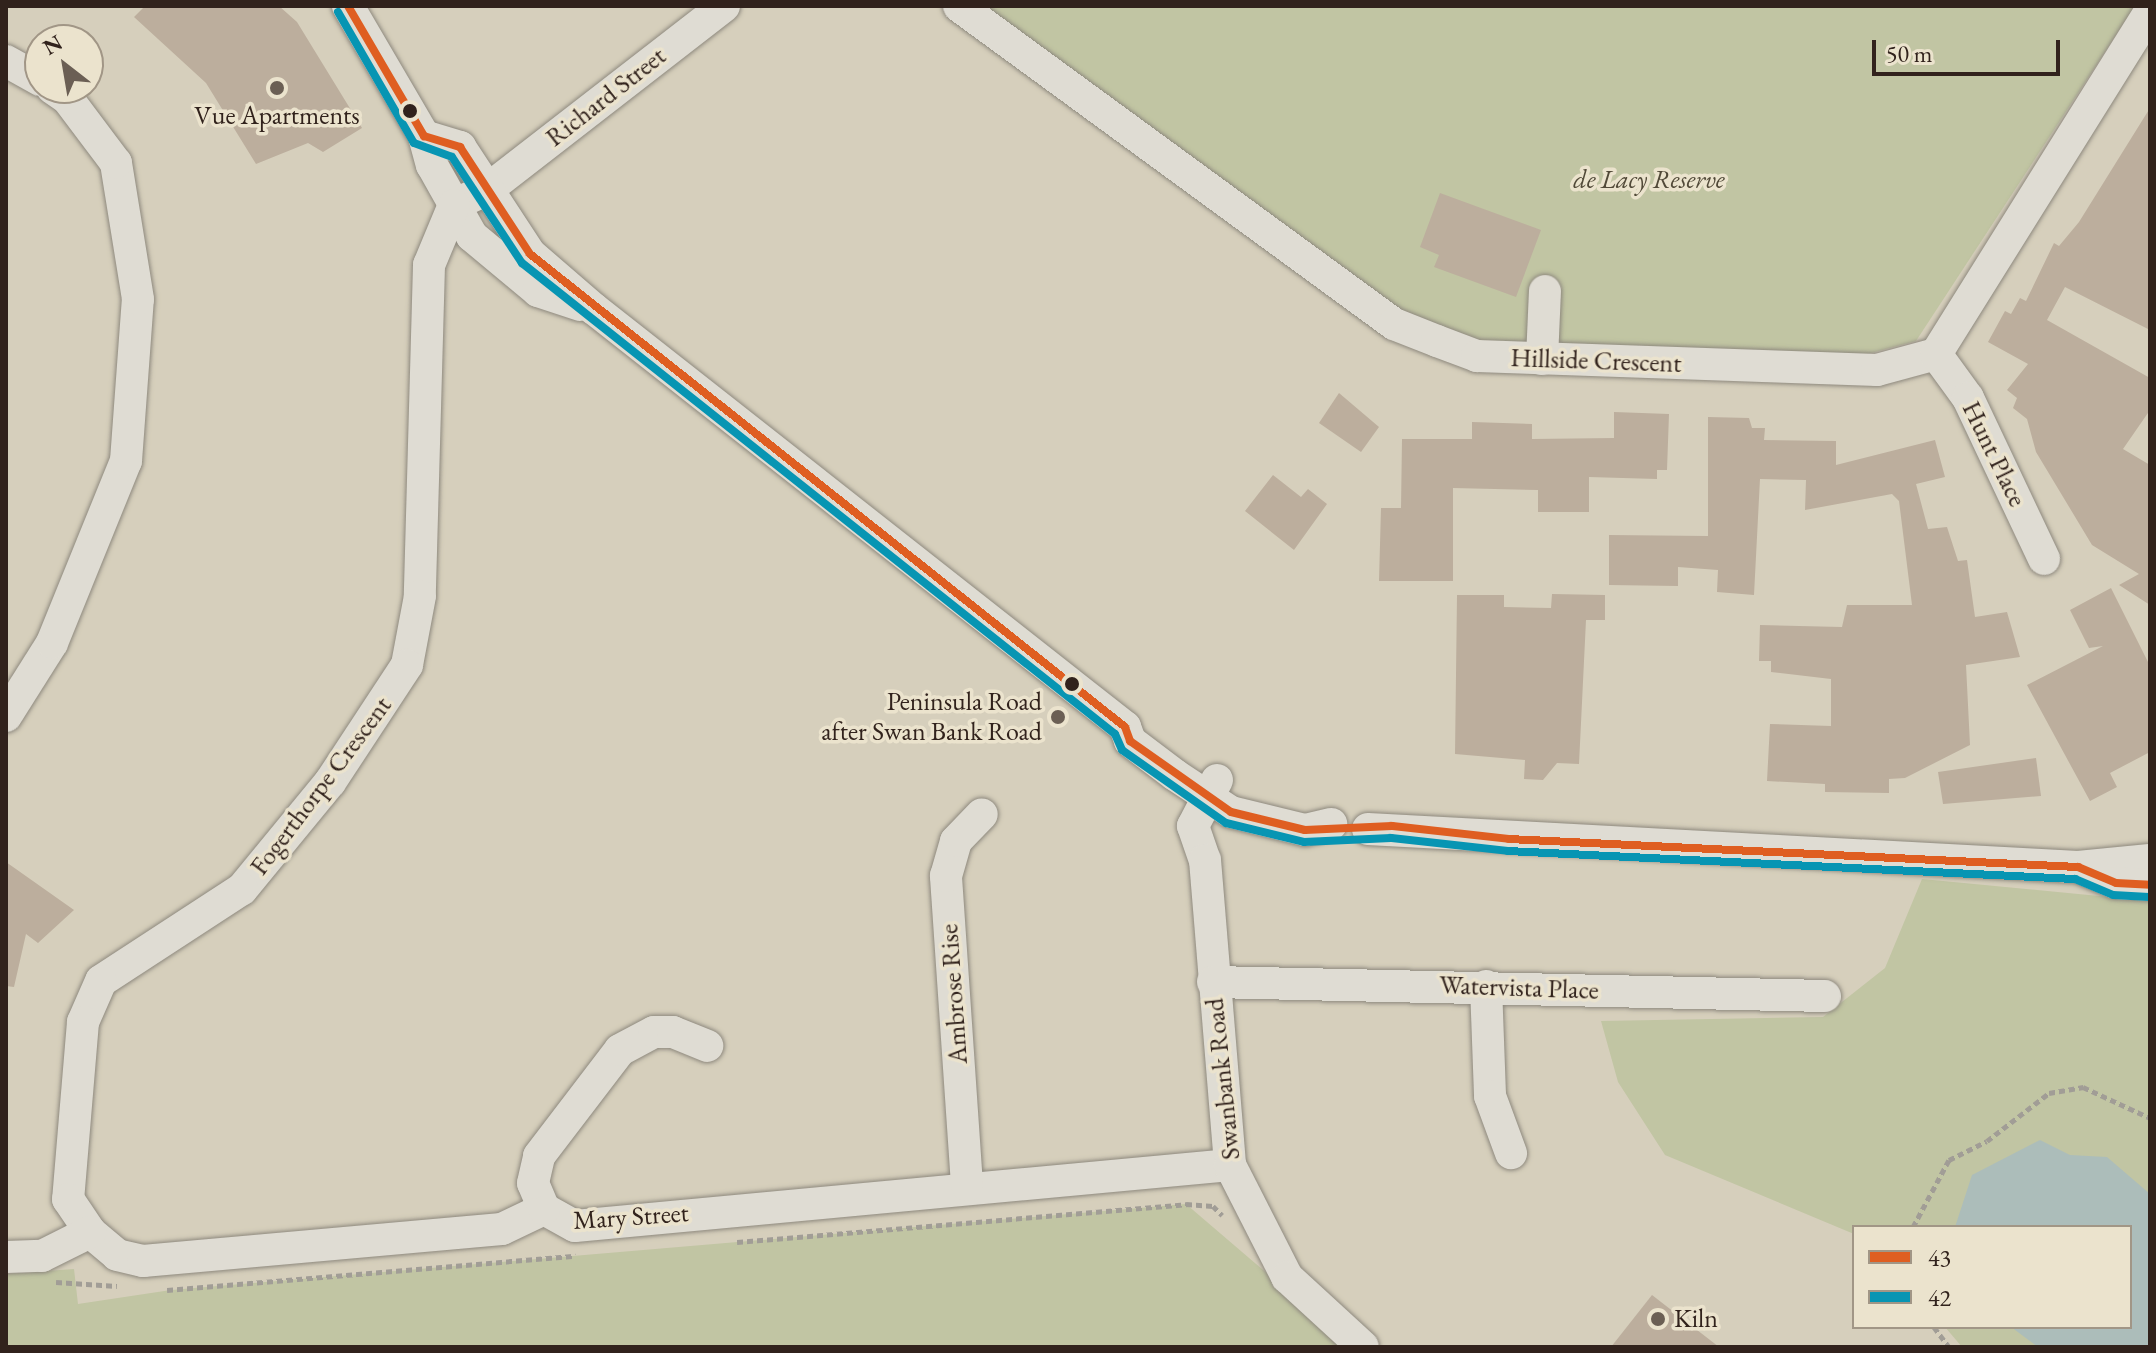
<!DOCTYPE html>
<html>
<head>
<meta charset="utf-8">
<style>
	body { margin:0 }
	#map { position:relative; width:2156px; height:1353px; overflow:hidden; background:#d6cfbc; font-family:"EB Garamond",serif }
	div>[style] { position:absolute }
	.green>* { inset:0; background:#c1c5a3 }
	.water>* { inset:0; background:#acbdba }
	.building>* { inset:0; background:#bcae9d }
	.path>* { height:5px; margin-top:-2.5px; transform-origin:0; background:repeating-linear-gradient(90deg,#a19d96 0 6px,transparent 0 10px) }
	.roads { filter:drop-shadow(0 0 2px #8e897e) drop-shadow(0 0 2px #8e897e) }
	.minor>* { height:32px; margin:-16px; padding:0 16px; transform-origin:16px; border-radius:16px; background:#dfdcd3 }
	.bus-1>* { height:8px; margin:-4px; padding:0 4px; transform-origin:4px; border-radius:4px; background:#df5e21 }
	.bus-2>* { height:8px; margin:-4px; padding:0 4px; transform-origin:4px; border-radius:4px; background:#0795b3 }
	.dots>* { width:22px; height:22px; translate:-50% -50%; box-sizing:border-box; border:4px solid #ebe3cd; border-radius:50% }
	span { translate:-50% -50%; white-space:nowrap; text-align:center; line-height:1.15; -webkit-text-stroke:7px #ebe3cd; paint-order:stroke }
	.street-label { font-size:26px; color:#31221c }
	.poi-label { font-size:26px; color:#31221c }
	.right { translate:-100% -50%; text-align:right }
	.left { translate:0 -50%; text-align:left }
	.park-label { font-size:26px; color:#514938; font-style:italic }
	.frame { position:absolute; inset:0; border:8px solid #31221c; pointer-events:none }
	.legend { position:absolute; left:1852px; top:1225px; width:280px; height:104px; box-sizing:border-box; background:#ebe3cd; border:2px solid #a19686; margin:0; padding:10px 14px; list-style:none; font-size:24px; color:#31221c }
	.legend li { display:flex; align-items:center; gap:16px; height:40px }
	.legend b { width:40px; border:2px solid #a19686 }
	.north { position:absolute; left:24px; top:24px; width:80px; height:80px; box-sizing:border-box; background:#ebe3cd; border:2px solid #a19686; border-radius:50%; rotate:329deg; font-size:22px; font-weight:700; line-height:32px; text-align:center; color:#31221c }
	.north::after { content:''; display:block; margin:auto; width:28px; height:36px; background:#6b5f54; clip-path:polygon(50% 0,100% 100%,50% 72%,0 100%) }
	.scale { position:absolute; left:1872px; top:40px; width:188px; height:36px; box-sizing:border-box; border:4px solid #31221c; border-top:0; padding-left:10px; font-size:24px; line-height:28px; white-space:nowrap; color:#31221c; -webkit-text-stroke:6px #ebe3cd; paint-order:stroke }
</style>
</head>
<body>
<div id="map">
	<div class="green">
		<div style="clip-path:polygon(959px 6px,2135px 6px,1916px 341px,1856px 357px,1437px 341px)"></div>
		<div style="clip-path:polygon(1922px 879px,2150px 901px,2150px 1347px,1962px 1347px,1945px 1327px,2130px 1327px,2130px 1227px,1854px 1227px,1854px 1234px,1665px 1155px,1618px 1082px,1601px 1021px,1823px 1017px,1885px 968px)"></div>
		<div style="clip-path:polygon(1186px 1204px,1353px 1347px,6px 1347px,6px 1274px,74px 1269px,78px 1304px,171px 1290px)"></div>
	</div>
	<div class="water">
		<div style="clip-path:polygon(2040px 1140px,2070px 1155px,2107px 1157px,2150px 1194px,2150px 1347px,2038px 1347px,2011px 1327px,2130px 1327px,2130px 1227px,1955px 1227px,1972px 1175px)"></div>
	</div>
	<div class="building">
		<div style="clip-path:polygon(145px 6px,279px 6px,297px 22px,362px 128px,323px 152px,308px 143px,256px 164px,206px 83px,134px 17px)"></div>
		<div style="clip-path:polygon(2150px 108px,2150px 330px,2065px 287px,2047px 320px,2150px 378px,2150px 410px,2123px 449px,2150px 465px,2150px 605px,2119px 585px,2139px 574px,2092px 545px,2036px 452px,2027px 419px,2013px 408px,2017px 398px,2007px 390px,2028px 364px,1988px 342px,2005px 311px,2011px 314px,2020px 298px,2026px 301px,2054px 243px,2059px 246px,2079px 222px)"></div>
		<div style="clip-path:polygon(1440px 193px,1541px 230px,1516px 297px,1434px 267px,1439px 255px,1420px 247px)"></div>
		<div style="clip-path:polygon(1339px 393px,1379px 427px,1361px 452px,1319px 423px)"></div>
		<div style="clip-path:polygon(1614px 412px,1669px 414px,1667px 470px,1657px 470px,1657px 479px,1589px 477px,1589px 512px,1538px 512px,1538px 490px,1453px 488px,1453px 581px,1379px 581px,1381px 508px,1401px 508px,1402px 439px,1472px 439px,1472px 422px,1532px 424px,1532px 439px,1614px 438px)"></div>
		<div style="clip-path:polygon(1708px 417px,1749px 418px,1752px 428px,1765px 428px,1764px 440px,1836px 441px,1836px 465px,1935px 440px,1945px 477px,1916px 484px,1928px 529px,1947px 527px,1958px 561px,1967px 560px,1975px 617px,2007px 612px,2020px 657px,1966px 665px,1970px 745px,1905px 778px,1889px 779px,1889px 793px,1825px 792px,1825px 784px,1767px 781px,1770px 724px,1831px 726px,1831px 679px,1771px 672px,1771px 661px,1759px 661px,1760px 625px,1842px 627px,1847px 605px,1912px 605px,1899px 501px,1892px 494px,1805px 510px,1806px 480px,1760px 479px,1754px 595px,1717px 592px,1718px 570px,1678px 567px,1678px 586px,1609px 585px,1609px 535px,1708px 536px)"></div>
		<div style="clip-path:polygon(1273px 475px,1301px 497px,1308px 489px,1327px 504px,1294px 550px,1245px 511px)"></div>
		<div style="clip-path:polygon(2111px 588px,2150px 666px,2150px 752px,2110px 773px,2117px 787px,2090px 801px,2027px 685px,2103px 646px,2089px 648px,2070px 610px)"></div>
		<div style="clip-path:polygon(1552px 594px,1605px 595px,1605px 620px,1586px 620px,1579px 764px,1557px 763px,1543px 780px,1524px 779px,1525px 760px,1455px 754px,1457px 595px,1504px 595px,1504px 607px,1551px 608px)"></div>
		<div style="clip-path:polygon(2036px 758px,2041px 796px,1943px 804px,1938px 772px)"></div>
		<div style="clip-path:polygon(6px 862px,74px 910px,38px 943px,26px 934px,14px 987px,6px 986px)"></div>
		<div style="clip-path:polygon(1652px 1295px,1719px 1347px,1611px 1347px)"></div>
	</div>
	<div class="path">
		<div style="left:1913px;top:1227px;width:76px;rotate:-61.8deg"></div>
		<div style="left:1949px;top:1160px;width:42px;rotate:-26.6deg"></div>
		<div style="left:1987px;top:1141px;width:78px;rotate:-37.7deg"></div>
		<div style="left:2049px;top:1093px;width:35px;rotate:-10deg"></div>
		<div style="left:2083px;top:1087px;width:74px;rotate:24.8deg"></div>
		<div style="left:737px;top:1242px;width:451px;rotate:-4.8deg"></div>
		<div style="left:1186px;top:1204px;width:27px;rotate:4deg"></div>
		<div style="left:1213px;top:1206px;width:13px;rotate:45deg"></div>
		<div style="left:56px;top:1282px;width:61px;rotate:3.8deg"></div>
		<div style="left:167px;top:1290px;width:410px;rotate:-4.8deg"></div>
		<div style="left:1934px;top:1327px;width:25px;rotate:53deg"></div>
	</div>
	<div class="roads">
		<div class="minor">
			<div style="left:348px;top:6px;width:151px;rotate:59.7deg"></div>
			<div style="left:424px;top:136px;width:30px;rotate:75deg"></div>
			<div style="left:432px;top:165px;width:81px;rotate:60.6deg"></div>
			<div style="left:472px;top:236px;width:86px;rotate:39.8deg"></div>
			<div style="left:538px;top:291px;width:44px;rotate:18.4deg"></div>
			<div style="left:724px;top:6px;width:299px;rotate:142.2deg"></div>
			<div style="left:488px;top:189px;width:38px;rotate:155deg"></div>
			<div style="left:454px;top:205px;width:65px;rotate:112.6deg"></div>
			<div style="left:429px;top:265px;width:331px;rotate:91.6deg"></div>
			<div style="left:420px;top:596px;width:70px;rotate:100.7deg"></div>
			<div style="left:407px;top:665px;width:140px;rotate:123.3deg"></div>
			<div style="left:330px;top:782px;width:139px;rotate:129.4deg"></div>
			<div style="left:242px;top:889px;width:168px;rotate:146.9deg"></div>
			<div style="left:101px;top:981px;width:45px;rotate:113.7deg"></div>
			<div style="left:83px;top:1022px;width:178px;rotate:94.8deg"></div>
			<div style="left:68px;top:1199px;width:40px;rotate:56deg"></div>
			<div style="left:90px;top:1232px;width:35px;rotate:40deg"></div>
			<div style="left:117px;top:1255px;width:27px;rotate:13deg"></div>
			<div style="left:143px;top:1261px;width:360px;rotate:-5.1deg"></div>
			<div style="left:502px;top:1229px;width:47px;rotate:-25.5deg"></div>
			<div style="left:544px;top:1209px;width:35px;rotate:29deg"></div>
			<div style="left:575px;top:1226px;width:658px;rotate:-5.32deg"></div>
			<div style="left:959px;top:6px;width:539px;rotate:36.17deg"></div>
			<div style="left:1394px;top:324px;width:46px;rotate:21.6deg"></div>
			<div style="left:1437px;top:341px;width:43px;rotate:20.6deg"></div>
			<div style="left:1477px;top:356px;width:400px;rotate:2deg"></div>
			<div style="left:1877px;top:370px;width:61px;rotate:-15.2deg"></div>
			<div style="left:1936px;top:354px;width:403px;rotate:-58deg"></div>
			<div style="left:6px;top:61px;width:39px;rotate:29deg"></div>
			<div style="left:424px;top:136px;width:38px;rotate:17deg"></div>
			<div style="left:460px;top:147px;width:128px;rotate:56.8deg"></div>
			<div style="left:530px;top:254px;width:84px;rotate:40.7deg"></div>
			<div style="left:594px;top:309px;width:676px;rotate:38.21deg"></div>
			<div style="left:1125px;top:727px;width:15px;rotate:70deg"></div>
			<div style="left:1130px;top:741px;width:56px;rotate:37.1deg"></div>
			<div style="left:1175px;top:775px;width:67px;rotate:33.5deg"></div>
			<div style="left:1231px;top:812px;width:76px;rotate:13.7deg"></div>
			<div style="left:1305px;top:830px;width:27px;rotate:-13deg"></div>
			<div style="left:1936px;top:354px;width:54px;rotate:54deg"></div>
			<div style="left:1968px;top:398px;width:178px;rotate:64.7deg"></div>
			<div style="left:1542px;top:359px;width:68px;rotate:-87.5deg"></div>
			<div style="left:6px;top:716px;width:86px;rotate:-57.8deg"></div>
			<div style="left:52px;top:643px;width:196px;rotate:-67.9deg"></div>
			<div style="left:126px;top:461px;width:162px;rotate:-85.8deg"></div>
			<div style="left:138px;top:299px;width:138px;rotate:-99.2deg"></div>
			<div style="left:116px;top:163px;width:80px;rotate:-126.9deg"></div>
			<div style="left:68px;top:99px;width:19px;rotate:-145deg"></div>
			<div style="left:1217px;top:780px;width:52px;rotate:117.6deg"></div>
			<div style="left:1193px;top:826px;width:36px;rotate:71deg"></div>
			<div style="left:1205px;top:860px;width:306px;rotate:85.3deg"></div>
			<div style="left:1230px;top:1165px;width:126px;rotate:63deg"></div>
			<div style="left:1287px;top:1277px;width:103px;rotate:42.6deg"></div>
			<div style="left:1368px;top:829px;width:711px;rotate:3.06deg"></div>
			<div style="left:2078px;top:867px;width:72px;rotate:-5.6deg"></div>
			<div style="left:2078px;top:867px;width:41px;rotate:22.8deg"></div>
			<div style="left:2116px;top:883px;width:34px;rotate:3deg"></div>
			<div style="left:1213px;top:982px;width:612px;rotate:1.31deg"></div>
			<div style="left:1486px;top:986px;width:110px;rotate:87.9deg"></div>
			<div style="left:1490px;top:1096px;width:61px;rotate:69.8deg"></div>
			<div style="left:967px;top:1185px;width:310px;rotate:-93.9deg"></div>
			<div style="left:946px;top:876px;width:36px;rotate:-74deg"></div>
			<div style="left:956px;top:841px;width:37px;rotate:-46deg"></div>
			<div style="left:544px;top:1209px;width:28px;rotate:-113deg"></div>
			<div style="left:533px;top:1183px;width:28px;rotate:-77deg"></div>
			<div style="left:539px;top:1156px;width:133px;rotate:-52.6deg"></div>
			<div style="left:620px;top:1050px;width:38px;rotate:-28deg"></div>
			<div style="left:654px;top:1032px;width:19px"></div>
			<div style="left:673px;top:1032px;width:37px;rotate:22deg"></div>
			<div style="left:6px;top:1257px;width:36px;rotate:-2deg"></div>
			<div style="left:42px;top:1256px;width:54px;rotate:-26.6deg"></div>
		</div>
	</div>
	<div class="bus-1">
		<div style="left:348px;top:6px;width:151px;rotate:59.7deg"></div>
		<div style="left:424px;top:136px;width:38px;rotate:17deg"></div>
		<div style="left:460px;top:147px;width:128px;rotate:56.8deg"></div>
		<div style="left:530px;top:254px;width:760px;rotate:38.48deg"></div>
		<div style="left:1125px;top:727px;width:15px;rotate:70deg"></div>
		<div style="left:1130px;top:741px;width:123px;rotate:35.1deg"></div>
		<div style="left:1231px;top:812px;width:76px;rotate:13.7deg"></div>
		<div style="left:1305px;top:830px;width:87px;rotate:-2.6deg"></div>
		<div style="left:1392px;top:826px;width:118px;rotate:6.3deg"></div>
		<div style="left:1509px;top:839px;width:570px;rotate:2.82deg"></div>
		<div style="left:2078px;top:867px;width:41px;rotate:22.8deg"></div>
		<div style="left:2116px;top:883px;width:34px;rotate:3deg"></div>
	</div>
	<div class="bus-2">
		<div style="left:338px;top:12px;width:151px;rotate:59.9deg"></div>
		<div style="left:414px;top:143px;width:40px;rotate:20.2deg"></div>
		<div style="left:452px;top:157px;width:127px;rotate:56.6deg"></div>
		<div style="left:522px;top:263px;width:757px;rotate:38.46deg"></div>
		<div style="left:1115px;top:734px;width:17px;rotate:66deg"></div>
		<div style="left:1122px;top:750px;width:127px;rotate:35.1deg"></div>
		<div style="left:1226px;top:823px;width:80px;rotate:13.7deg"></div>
		<div style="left:1304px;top:842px;width:87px;rotate:-2.6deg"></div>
		<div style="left:1391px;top:838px;width:118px;rotate:6.3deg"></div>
		<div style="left:1508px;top:851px;width:568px;rotate:2.83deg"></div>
		<div style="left:2075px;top:879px;width:41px;rotate:22.8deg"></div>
		<div style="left:2113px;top:895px;width:36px;rotate:3deg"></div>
	</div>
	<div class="dots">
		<div style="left:277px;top:88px;background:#6b5f54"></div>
		<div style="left:410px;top:111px;background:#31221c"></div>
		<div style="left:1072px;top:684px;background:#31221c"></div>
		<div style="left:1058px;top:717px;background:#6b5f54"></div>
		<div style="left:1658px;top:1319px;background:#6b5f54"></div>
	</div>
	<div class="street-label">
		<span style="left:606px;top:97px;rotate:-38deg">Richard Street</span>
		<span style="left:1596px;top:361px;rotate:2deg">Hillside Crescent</span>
		<span style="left:1994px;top:454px;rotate:64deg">Hunt Place</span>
		<span style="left:321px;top:786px;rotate:-53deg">Fogerthorpe Crescent</span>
		<span style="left:1519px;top:988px;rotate:2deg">Watervista Place</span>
		<span style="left:954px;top:994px;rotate:-94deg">Ambrose Rise</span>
		<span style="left:1223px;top:1079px;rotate:-96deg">Swanbank Road</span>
		<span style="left:631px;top:1217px;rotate:-4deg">Mary Street</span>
	</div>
	<div class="poi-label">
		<span style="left:277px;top:116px">Vue Apartments</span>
		<span class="right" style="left:1042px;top:717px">Peninsula Road<br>after Swan Bank Road</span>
		<span class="left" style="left:1674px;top:1319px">Kiln</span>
	</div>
	<div class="park-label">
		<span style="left:1649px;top:180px">de Lacy Reserve</span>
	</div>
	<div class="frame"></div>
	<ul class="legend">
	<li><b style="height:10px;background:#df5e21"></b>43</li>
	<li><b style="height:10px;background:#0795b3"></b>42</li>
	</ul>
	<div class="north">N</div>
	<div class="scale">50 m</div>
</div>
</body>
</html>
